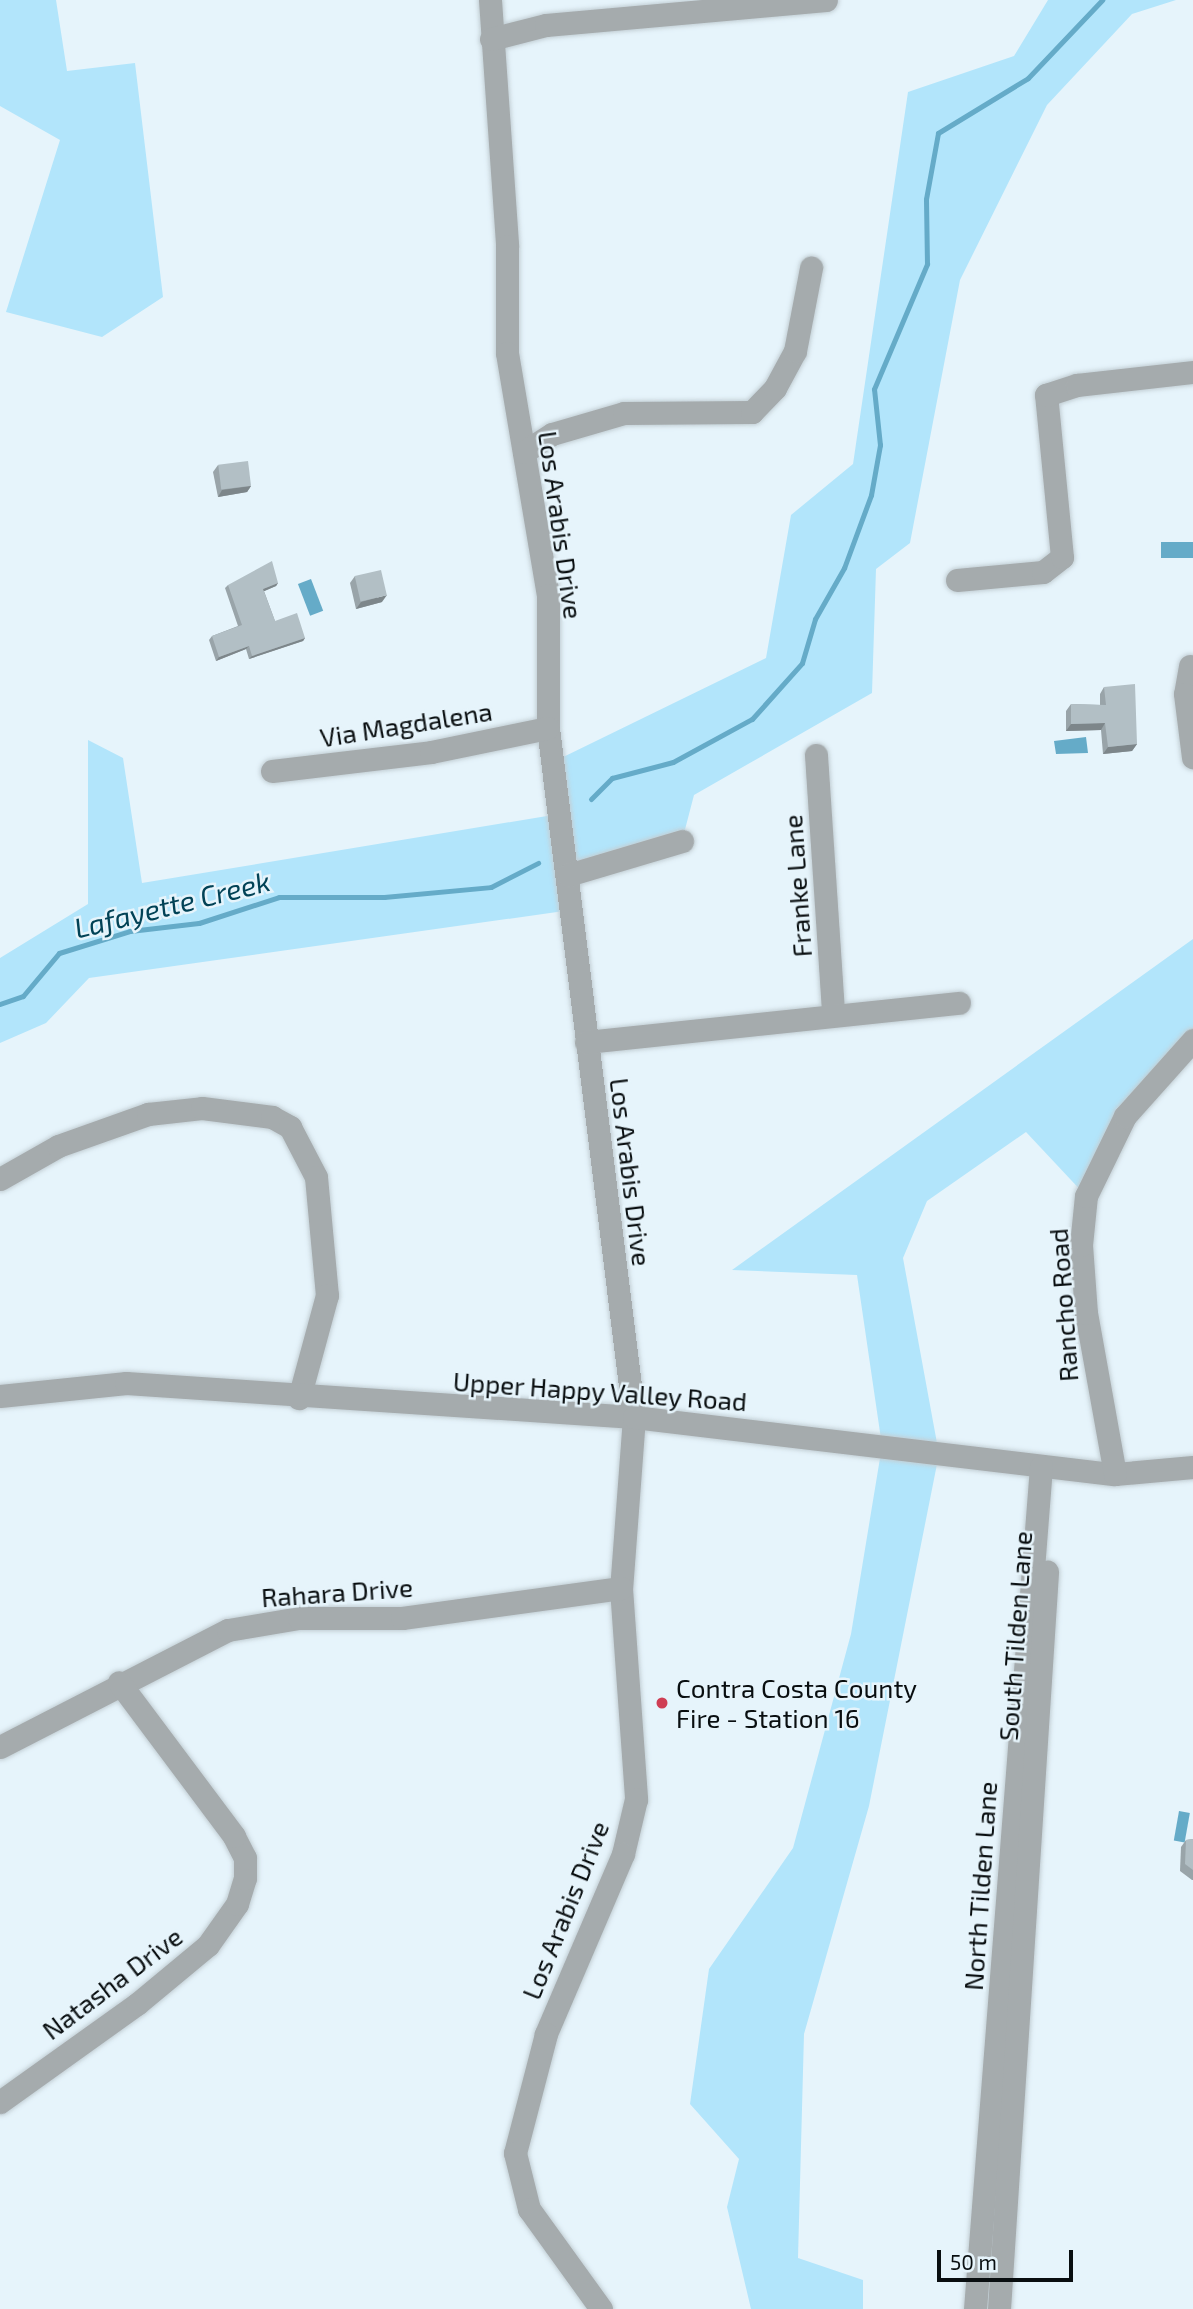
<!DOCTYPE html>
<html>
<head>
<meta charset="utf-8">
<style>
	body { margin:0 }
	#map { position:relative; width:1193px; height:2309px; overflow:hidden; background:#e6f4fb; font-family:"Exo 2",sans-serif }
	div>[style] { position:absolute }
	.green>* { inset:0; background:#b2e5fb }
	.water>* { inset:0; background:#65abc8; transform-origin:0 0 }
	.stream>* { height:5px; margin:-2.5px; padding:0 2.5px; transform-origin:2.5px; border-radius:2.5px; background:#65abc8 }
	.roads { filter:drop-shadow(0 0 2px #c3cfd5) drop-shadow(0 0 2px #c3cfd5) }
	.minor>* { height:23px; margin:-11.5px; padding:0 11.5px; transform-origin:11.5px; border-radius:11.5px; background:#a5abad }
	.wall>* { inset:0; background:#99a4a9 }
	.shaded-wall>* { inset:0; background:#7d868a }
	.building>* { inset:0; background:#b2bfc5; transform-origin:0 0 }
	.dots>* { width:19px; height:19px; translate:-50% -50%; box-sizing:border-box; border:4px solid #e6f4fb; border-radius:50% }
	span { translate:-50% -50%; white-space:nowrap; text-align:center; line-height:1.15; -webkit-text-stroke:5px #e6f4fb; paint-order:stroke }
	.street-label { font-size:26px; color:#090e10 }
	.poi-label { font-size:26px; color:#090e10 }
	.left { translate:0 -50%; text-align:left }
	.water-label { font-size:28px; color:#014256; font-style:italic }
	.scale { position:absolute; left:937px; top:2250px; width:136px; height:32px; box-sizing:border-box; border:4px solid #090e10; border-top:0; padding-left:9px; font-size:21px; line-height:24px; white-space:nowrap; color:#090e10; -webkit-text-stroke:5px #e6f4fb; paint-order:stroke }
</style>
</head>
<body>
<div id="map">
	<div class="green">
		<div style="clip-path:polygon(0 0,56px 0,67px 71px,135px 63px,163px 297px,102px 337px,6px 312px,60px 140px,0 106px)"></div>
		<div style="clip-path:polygon(1048px 0,1176px 0,1132px 14px,1047px 105px,960px 280px,910px 543px,876px 569px,872px 693px,694px 795px,682px 841px,568px 875px,571px 910px,89px 978px,46px 1023px,0 1043px,0 958px,88px 904px,88px 740px,123px 758px,142px 883px,559px 814px,553px 762px,766px 658px,791px 515px,853px 464px,908px 92px,1014px 56px)"></div>
		<div style="clip-path:polygon(1193px 939px,1193px 1040px,1125px 1116px,1086px 1196px,1026px 1132px,927px 1201px,903px 1258px,939px 1454px,869px 1806px,804px 2034px,798px 2258px,863px 2280px,863px 2309px,751px 2309px,727px 2207px,739px 2159px,690px 2104px,709px 1969px,793px 1848px,851px 1634px,882px 1446px,857px 1275px,732px 1270px)"></div>
	</div>
	<div class="water">
		<div style="left:1193px;top:542px;width:16px;height:32px;rotate:90deg"></div>
		<div style="left:311px;top:579px;width:34px;height:14px;rotate:69deg"></div>
		<div style="clip-path:polygon(1086px 737px,1088px 753px,1056px 754px,1054px 741px)"></div>
		<div style="left:1179px;top:1811px;width:11px;height:30px;rotate:10deg"></div>
	</div>
	<div class="stream">
		<div style="left:591px;top:799px;width:30px;rotate:-45deg"></div>
		<div style="left:612px;top:778px;width:63px;rotate:-14.7deg"></div>
		<div style="left:673px;top:762px;width:90px;rotate:-28.6deg"></div>
		<div style="left:752px;top:719px;width:75px;rotate:-48.2deg"></div>
		<div style="left:802px;top:663px;width:46px;rotate:-73.5deg"></div>
		<div style="left:815px;top:619px;width:59px;rotate:-60.4deg"></div>
		<div style="left:844px;top:568px;width:78px;rotate:-69.7deg"></div>
		<div style="left:871px;top:495px;width:51px;rotate:-79.8deg"></div>
		<div style="left:880px;top:445px;width:56px;rotate:-96.1deg"></div>
		<div style="left:874px;top:389px;width:136px;rotate:-67deg"></div>
		<div style="left:927px;top:264px;width:65px;rotate:-90.9deg"></div>
		<div style="left:926px;top:199px;width:67px;rotate:-79.7deg"></div>
		<div style="left:938px;top:133px;width:105px;rotate:-31.4deg"></div>
		<div style="left:1028px;top:78px;width:108px;rotate:-46.5deg"></div>
		<div style="left:0;top:1004px;width:24px;rotate:-19deg"></div>
		<div style="left:23px;top:996px;width:56px;rotate:-50.1deg"></div>
		<div style="left:59px;top:953px;width:74px;rotate:-17.2deg"></div>
		<div style="left:130px;top:931px;width:69px;rotate:-6.6deg"></div>
		<div style="left:199px;top:923px;width:84px;rotate:-18deg"></div>
		<div style="left:279px;top:897px;width:105px"></div>
		<div style="left:384px;top:897px;width:107px;rotate:-5.3deg"></div>
		<div style="left:491px;top:887px;width:53px;rotate:-27.1deg"></div>
	</div>
	<div class="roads">
		<div class="minor">
			<div style="left:490px;top:0;width:247px;rotate:86deg"></div>
			<div style="left:507px;top:246px;width:107px;rotate:90deg"></div>
			<div style="left:507px;top:353px;width:245px;rotate:80.4deg"></div>
			<div style="left:548px;top:595px;width:133px;rotate:90deg"></div>
			<div style="left:548px;top:728px;width:694px;rotate:82.89deg"></div>
			<div style="left:634px;top:1417px;width:171px;rotate:94.3deg"></div>
			<div style="left:621px;top:1588px;width:212px;rotate:85.9deg"></div>
			<div style="left:636px;top:1799px;width:57px;rotate:103.3deg"></div>
			<div style="left:623px;top:1854px;width:196px;rotate:113.2deg"></div>
			<div style="left:546px;top:2034px;width:123px;rotate:104.6deg"></div>
			<div style="left:515px;top:2153px;width:58px;rotate:76deg"></div>
			<div style="left:529px;top:2209px;width:123px;rotate:54.2deg"></div>
			<div style="left:491px;top:39px;width:57px;rotate:-14.3deg"></div>
			<div style="left:546px;top:25px;width:281px;rotate:-5.1deg"></div>
			<div style="left:524px;top:452px;width:33px;rotate:-33deg"></div>
			<div style="left:552px;top:434px;width:75px;rotate:-16.3deg"></div>
			<div style="left:624px;top:413px;width:128px;rotate:-0.4deg"></div>
			<div style="left:752px;top:412px;width:33px;rotate:-46deg"></div>
			<div style="left:775px;top:388px;width:42px;rotate:-61.6deg"></div>
			<div style="left:795px;top:351px;width:85px;rotate:-79.1deg"></div>
			<div style="left:957px;top:580px;width:86px;rotate:-5.3deg"></div>
			<div style="left:1043px;top:572px;width:24px;rotate:-38deg"></div>
			<div style="left:1062px;top:557px;width:163px;rotate:-95.6deg"></div>
			<div style="left:1046px;top:395px;width:33px;rotate:-18deg"></div>
			<div style="left:1077px;top:385px;width:117px;rotate:-6.4deg"></div>
			<div style="left:1190px;top:666px;width:28px;rotate:100deg"></div>
			<div style="left:1185px;top:694px;width:64px;rotate:82.8deg"></div>
			<div style="left:816px;top:755px;width:260px;rotate:86.2deg"></div>
			<div style="left:272px;top:771px;width:160px;rotate:-6.8deg"></div>
			<div style="left:431px;top:752px;width:119px;rotate:-11.6deg"></div>
			<div style="left:568px;top:875px;width:119px;rotate:-16.6deg"></div>
			<div style="left:586px;top:1042px;width:375px;rotate:-6deg"></div>
			<div style="left:0;top:1179px;width:67px;rotate:-29.6deg"></div>
			<div style="left:58px;top:1146px;width:96px;rotate:-19.6deg"></div>
			<div style="left:148px;top:1114px;width:54px;rotate:-6.3deg"></div>
			<div style="left:202px;top:1108px;width:71px;rotate:7.3deg"></div>
			<div style="left:272px;top:1117px;width:21px;rotate:29deg"></div>
			<div style="left:290px;top:1127px;width:56px;rotate:62.5deg"></div>
			<div style="left:316px;top:1177px;width:119px;rotate:84.7deg"></div>
			<div style="left:327px;top:1295px;width:107px;rotate:105.2deg"></div>
			<div style="left:0;top:1396px;width:127px;rotate:-5.9deg"></div>
			<div style="left:126px;top:1383px;width:509px;rotate:3.83deg"></div>
			<div style="left:634px;top:1417px;width:484px;rotate:6.8deg"></div>
			<div style="left:1115px;top:1474px;width:78px;rotate:-5.1deg"></div>
			<div style="left:1115px;top:1474px;width:164px;rotate:-100.2deg"></div>
			<div style="left:1086px;top:1313px;width:68px;rotate:-94.2deg"></div>
			<div style="left:1081px;top:1245px;width:49px;rotate:-84.2deg"></div>
			<div style="left:1086px;top:1196px;width:89px;rotate:-64deg"></div>
			<div style="left:1125px;top:1116px;width:102px;rotate:-48.2deg"></div>
			<div style="left:0;top:1747px;width:256px;rotate:-27.2deg"></div>
			<div style="left:228px;top:1630px;width:72px;rotate:-9.6deg"></div>
			<div style="left:299px;top:1618px;width:103px"></div>
			<div style="left:402px;top:1618px;width:221px;rotate:-7.8deg"></div>
			<div style="left:0;top:2102px;width:168px;rotate:-35.6deg"></div>
			<div style="left:137px;top:2004px;width:92px;rotate:-39.7deg"></div>
			<div style="left:208px;top:1945px;width:50px;rotate:-54.7deg"></div>
			<div style="left:237px;top:1904px;width:27px;rotate:-73deg"></div>
			<div style="left:245px;top:1878px;width:20px;rotate:-90deg"></div>
			<div style="left:245px;top:1858px;width:25px;rotate:-117deg"></div>
			<div style="left:234px;top:1836px;width:192px;rotate:-126.8deg"></div>
			<div style="left:975px;top:2309px;width:845px;rotate:-85.52deg"></div>
			<div style="left:999px;top:2309px;width:739px;rotate:-86.27deg"></div>
		</div>
	</div>
	<div class="wall">
		<div style="clip-path:polygon(218px 465px,251px 486px,247px 492px,218px 497px,213px 472px)"></div>
		<div style="clip-path:polygon(355px 576px,382px 602px,356px 609px,350px 583px)"></div>
		<div style="clip-path:polygon(278px 583px,276px 586px,264px 591px,275px 621px,305px 638px,303px 641px,249px 659px,246px 649px,216px 661px,209px 640px,212px 636px,238px 626px,225px 588px,228px 585px)"></div>
		<div style="clip-path:polygon(1104px 687px,1137px 744px,1132px 751px,1103px 754px,1101px 730px,1066px 731px,1066px 711px,1071px 704px,1100px 705px,1100px 694px)"></div>
		<div style="clip-path:polygon(1193px 1839px,1193px 1880px,1192px 1880px,1180px 1871px,1181px 1847px,1186px 1840px)"></div>
	</div>
	<div class="shaded-wall">
		<div style="clip-path:polygon(251px 486px,247px 492px,218px 497px,222px 490px)"></div>
		<div style="clip-path:polygon(278px 583px,276px 586px,260px 593px,263px 589px)"></div>
		<div style="clip-path:polygon(387px 595px,382px 602px,356px 609px,361px 602px)"></div>
		<div style="clip-path:polygon(305px 638px,303px 641px,249px 659px,252px 656px)"></div>
		<div style="clip-path:polygon(249px 646px,246px 649px,216px 661px,219px 657px)"></div>
		<div style="clip-path:polygon(1105px 723px,1101px 730px,1066px 731px,1071px 724px)"></div>
		<div style="clip-path:polygon(1137px 744px,1132px 751px,1103px 754px,1108px 747px)"></div>
	</div>
	<div class="building">
		<div style="left:248px;top:461px;width:25px;height:30px;rotate:83deg"></div>
		<div style="clip-path:polygon(272px 561px,278px 583px,263px 589px,275px 621px,297px 613px,305px 638px,252px 656px,249px 646px,219px 657px,212px 636px,242px 625px,228px 585px)"></div>
		<div style="left:381px;top:570px;width:26px;height:27px;rotate:77deg"></div>
		<div style="clip-path:polygon(1135px 684px,1137px 744px,1108px 747px,1105px 723px,1071px 724px,1071px 704px,1106px 705px,1104px 687px)"></div>
		<div style="clip-path:polygon(1193px 1839px,1193px 1870px,1185px 1864px,1186px 1840px)"></div>
	</div>
	<div class="dots">
		<div style="left:662px;top:1703px;background:#cf3e54"></div>
	</div>
	<div class="street-label">
		<span style="left:561px;top:525px;rotate:82deg">Los Arabis Drive</span>
		<span style="left:406px;top:724px;rotate:-9deg">Via Magdalena</span>
		<span style="left:797px;top:886px;rotate:-94deg">Franke Lane</span>
		<span style="left:631px;top:1172px;rotate:83deg">Los Arabis Drive</span>
		<span style="left:1063px;top:1305px;rotate:-94deg">Rancho Road</span>
		<span style="left:600px;top:1391px;rotate:4deg">Upper Happy Valley Road</span>
		<span style="left:337px;top:1592px;rotate:-4deg">Rahara Drive</span>
		<span style="left:1015px;top:1636px;rotate:-86deg">South Tilden Lane</span>
		<span style="left:980px;top:1886px;rotate:-86deg">North Tilden Lane</span>
		<span style="left:565px;top:1910px;rotate:-68deg">Los Arabis Drive</span>
		<span style="left:112px;top:1983px;rotate:-37deg">Natasha Drive</span>
	</div>
	<div class="poi-label">
		<span class="left" style="left:676px;top:1703px">Contra Costa County<br>Fire - Station 16</span>
	</div>
	<div class="water-label">
		<span style="left:172px;top:904px;rotate:-14deg">Lafayette Creek</span>
	</div>
	<div class="scale">50 m</div>
</div>
</body>
</html>
